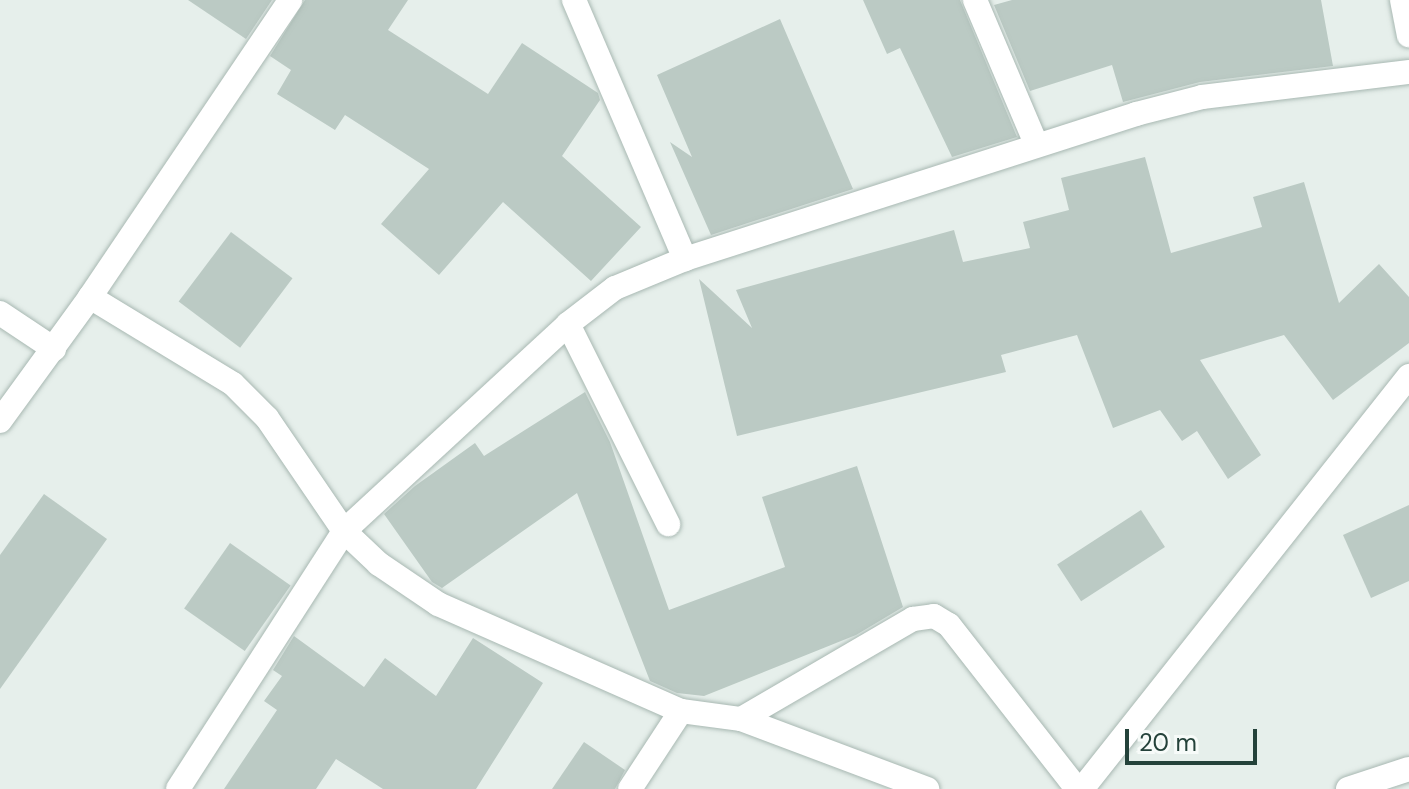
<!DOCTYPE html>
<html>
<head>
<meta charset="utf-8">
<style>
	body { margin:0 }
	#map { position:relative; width:1409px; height:789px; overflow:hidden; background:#e6efeb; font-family:"DM Sans",sans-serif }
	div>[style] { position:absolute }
	.building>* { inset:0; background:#bbcac4; transform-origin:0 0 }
	.roads { filter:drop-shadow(0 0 2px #a8b8b2) drop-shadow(0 0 2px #a8b8b2) }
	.minor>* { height:24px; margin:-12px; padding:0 12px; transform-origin:12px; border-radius:12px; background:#fff }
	span { translate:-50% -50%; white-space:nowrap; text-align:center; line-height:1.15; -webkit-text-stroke:6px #f7fbf9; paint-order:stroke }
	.scale { position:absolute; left:1125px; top:729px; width:132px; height:36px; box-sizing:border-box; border:4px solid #24423a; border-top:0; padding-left:10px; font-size:24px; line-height:28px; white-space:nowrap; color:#24423a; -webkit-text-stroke:6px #f7fbf9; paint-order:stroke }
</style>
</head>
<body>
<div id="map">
	<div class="building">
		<div style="clip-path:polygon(188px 0,272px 0,246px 39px)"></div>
		<div style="clip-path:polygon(305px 0,408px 0,388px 30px,488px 94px,522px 43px,598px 93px,600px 100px,562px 156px,641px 227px,591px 281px,503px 202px,439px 275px,381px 224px,429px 169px,345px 115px,335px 130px,277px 94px,291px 70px,270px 56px)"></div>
		<div style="clip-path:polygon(863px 0,960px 0,1017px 137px,952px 157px,900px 48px,887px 54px)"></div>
		<div style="clip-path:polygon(1012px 0,1321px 0,1333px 66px,1200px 82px,1123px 102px,1112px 65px,1030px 91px,994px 5px)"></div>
		<div style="clip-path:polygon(780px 19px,853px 189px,711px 235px,670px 142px,692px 157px,657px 75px)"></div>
		<div style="clip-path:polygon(1145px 157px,1171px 253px,1262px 227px,1253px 197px,1304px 182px,1339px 303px,1379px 264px,1409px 297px,1409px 343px,1333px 400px,1284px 335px,1200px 360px,1261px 455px,1228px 479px,1197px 431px,1182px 441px,1160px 410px,1113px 428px,1077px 335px,1001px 355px,1006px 372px,737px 436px,699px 279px,752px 328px,736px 290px,954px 230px,963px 262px,1030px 248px,1023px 222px,1069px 210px,1061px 178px)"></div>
		<div style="left:231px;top:232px;width:77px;height:87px;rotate:37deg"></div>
		<div style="clip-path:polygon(585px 392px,610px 442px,669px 610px,785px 567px,762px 497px,857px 466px,903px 607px,856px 635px,704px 696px,677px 693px,650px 681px,577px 493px,442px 588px,432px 582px,384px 514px,415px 486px,475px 443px,484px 456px)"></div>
		<div style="clip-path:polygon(44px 494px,107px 539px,0 689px,0 555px)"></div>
		<div style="clip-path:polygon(1409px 505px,1409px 581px,1371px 598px,1343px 535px)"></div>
		<div style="left:1141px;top:510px;width:44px;height:100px;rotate:57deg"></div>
		<div style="left:230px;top:543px;width:74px;height:80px;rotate:35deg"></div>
		<div style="clip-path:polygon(294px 636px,364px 687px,385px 658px,436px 696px,473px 638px,543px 683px,476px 789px,383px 789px,336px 759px,316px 789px,224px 789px,277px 710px,264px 701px,282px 676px,273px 670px)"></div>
		<div style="clip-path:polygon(584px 742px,625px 770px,615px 789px,552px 789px)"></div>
	</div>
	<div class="roads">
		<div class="minor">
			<div style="left:574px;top:0;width:282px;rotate:66.8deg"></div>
			<div style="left:975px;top:0;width:156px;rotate:67deg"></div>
			<div style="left:1402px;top:0;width:36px;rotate:79deg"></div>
			<div style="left:90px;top:297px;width:167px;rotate:31.3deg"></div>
			<div style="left:233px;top:384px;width:48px;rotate:45deg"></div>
			<div style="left:267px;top:418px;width:137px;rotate:55.7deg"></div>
			<div style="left:344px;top:531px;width:48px;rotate:43.3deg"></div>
			<div style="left:379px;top:564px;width:71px;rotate:34.1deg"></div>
			<div style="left:438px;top:604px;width:266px;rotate:23.8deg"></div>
			<div style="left:681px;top:711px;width:61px;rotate:7.6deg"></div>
			<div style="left:741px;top:719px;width:199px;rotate:20.6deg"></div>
			<div style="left:0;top:313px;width:65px;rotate:33.7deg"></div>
			<div style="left:568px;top:324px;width:224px;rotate:63.4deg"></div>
			<div style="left:0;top:421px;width:153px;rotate:-54deg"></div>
			<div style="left:90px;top:297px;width:358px;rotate:-56deg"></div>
			<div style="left:741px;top:719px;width:199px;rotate:-30.2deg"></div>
			<div style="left:913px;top:619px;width:21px;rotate:-8deg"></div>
			<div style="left:934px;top:616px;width:17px;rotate:31deg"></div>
			<div style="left:949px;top:625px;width:208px;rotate:52deg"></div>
			<div style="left:178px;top:789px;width:307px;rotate:-57.2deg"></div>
			<div style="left:344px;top:531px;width:305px;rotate:-42.7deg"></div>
			<div style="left:568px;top:324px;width:59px;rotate:-37.5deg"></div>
			<div style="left:615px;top:288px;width:76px;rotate:-22.5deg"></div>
			<div style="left:685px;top:259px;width:474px;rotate:-17.8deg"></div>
			<div style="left:1136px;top:114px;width:68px;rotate:-14.4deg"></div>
			<div style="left:1202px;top:97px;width:209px;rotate:-6.9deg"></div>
			<div style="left:630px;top:789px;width:93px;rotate:-56.8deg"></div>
			<div style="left:1082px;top:789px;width:527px;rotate:-51.63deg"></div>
			<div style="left:1348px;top:789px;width:64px;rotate:-18.2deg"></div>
		</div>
	</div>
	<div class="scale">20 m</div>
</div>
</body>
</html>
